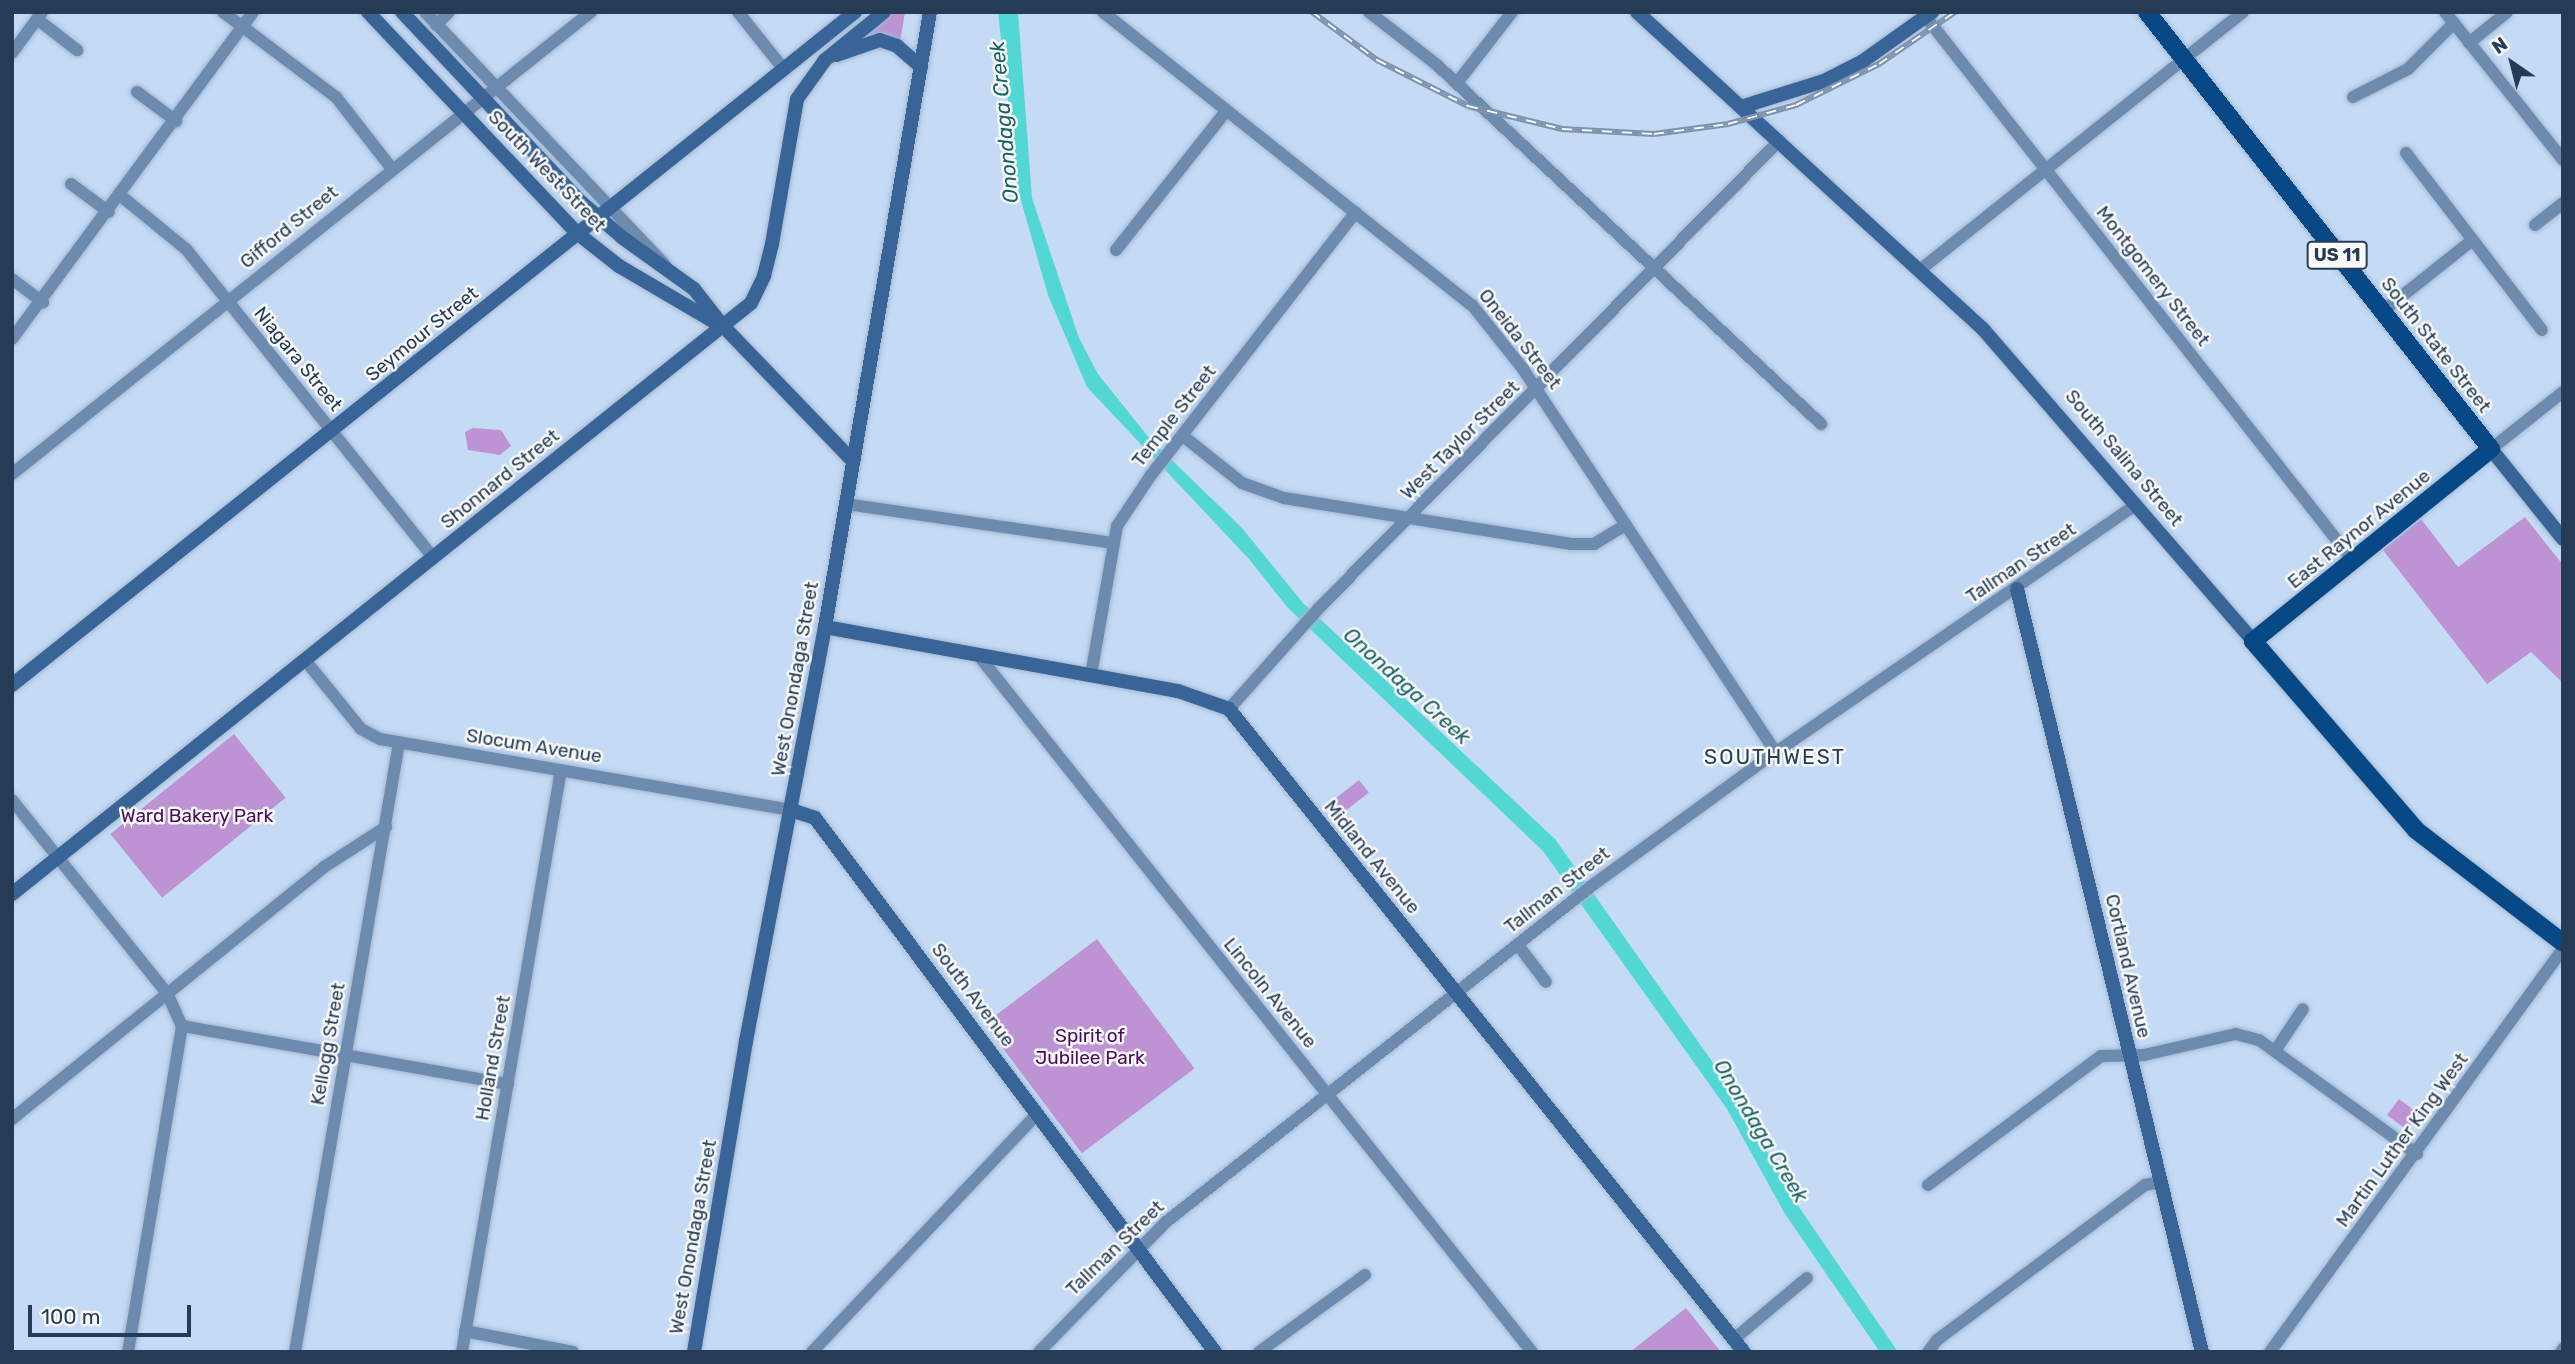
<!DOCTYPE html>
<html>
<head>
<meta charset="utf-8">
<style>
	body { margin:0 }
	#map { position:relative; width:2575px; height:1364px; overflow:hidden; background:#c5daf5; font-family:Rubik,sans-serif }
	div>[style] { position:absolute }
	.green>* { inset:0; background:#bd93d3; transform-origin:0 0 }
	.water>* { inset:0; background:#53d7d5 }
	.roads { filter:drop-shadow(0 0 2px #a2b7d2) drop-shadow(0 0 2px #a2b7d2) }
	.street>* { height:12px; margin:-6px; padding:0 6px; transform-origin:6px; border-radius:6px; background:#6d8baf }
	.secondary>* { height:14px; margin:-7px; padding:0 7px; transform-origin:7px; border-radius:7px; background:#386498 }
	.primary>* { height:18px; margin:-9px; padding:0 9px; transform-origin:9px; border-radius:9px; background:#074887 }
	.rail>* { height:6px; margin-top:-3px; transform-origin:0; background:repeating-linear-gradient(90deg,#f9f9f9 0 10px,#7d92ad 0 20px); box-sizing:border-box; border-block:2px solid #7d92ad }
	span { translate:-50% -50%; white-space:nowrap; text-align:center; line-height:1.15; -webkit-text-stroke:5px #f9f9f9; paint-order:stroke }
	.shield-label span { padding:2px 5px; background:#f9f9f9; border:2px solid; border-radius:5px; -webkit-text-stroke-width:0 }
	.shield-label { font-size:18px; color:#263c56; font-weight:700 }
	.street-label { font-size:19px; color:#263c56 }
	.park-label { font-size:19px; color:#480c5f }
	.water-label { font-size:21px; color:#196262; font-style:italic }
	.neighbourhood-label { font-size:21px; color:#263c56; letter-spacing:2px }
	.frame { position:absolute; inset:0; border:14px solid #263c56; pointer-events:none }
	.north { position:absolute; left:2477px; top:28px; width:70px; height:70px; -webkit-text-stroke:5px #f9f9f9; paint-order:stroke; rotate:325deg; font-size:19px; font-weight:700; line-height:28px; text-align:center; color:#263c56 }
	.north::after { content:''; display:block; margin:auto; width:24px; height:32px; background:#263c56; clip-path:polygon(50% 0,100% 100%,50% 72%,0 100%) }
	.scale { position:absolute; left:28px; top:1305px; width:163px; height:32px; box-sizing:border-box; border:4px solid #263c56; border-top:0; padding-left:9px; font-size:21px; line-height:24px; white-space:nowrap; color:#263c56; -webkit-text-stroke:5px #f9f9f9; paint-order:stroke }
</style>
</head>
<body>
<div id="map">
	<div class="green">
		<div style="clip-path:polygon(891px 12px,905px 12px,900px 42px,883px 34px,866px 36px)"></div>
		<div style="clip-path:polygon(473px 428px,501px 430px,511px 446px,500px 455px,468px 450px,465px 432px)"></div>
		<div style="clip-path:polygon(2525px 517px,2563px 565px,2563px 683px,2531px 652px,2487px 684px,2383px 550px,2421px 519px,2458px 567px)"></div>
		<div style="left:234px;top:734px;width:82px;height:159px;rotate:51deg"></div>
		<div style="left:1359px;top:780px;width:16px;height:40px;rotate:52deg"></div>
		<div style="left:1097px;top:939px;width:162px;height:141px;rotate:53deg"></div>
		<div style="left:2399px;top:1099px;width:25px;height:20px;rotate:37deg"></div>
		<div style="clip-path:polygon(1686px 1308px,1721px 1352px,1630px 1352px)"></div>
	</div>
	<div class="water">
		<div style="clip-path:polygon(998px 12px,1018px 12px,1032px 198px,1079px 338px,1098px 374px,1150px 439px,1242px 528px,1303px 603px,1555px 839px,1728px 1084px,1799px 1207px,1898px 1352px,1880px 1352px,1785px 1214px,1727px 1109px,1543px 851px,1288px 608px,1249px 559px,1087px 387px,1048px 295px,1018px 190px)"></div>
	</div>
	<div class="roads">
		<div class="street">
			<div style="left:223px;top:12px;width:141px;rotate:37deg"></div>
			<div style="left:336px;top:97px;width:91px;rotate:52.1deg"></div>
			<div style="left:425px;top:12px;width:349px;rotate:46.5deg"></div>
			<div style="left:738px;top:12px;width:70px;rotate:51.3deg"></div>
			<div style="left:1103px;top:12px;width:471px;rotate:38.5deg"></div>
			<div style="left:1472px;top:305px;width:82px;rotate:51.4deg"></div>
			<div style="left:1523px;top:369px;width:459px;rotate:56.6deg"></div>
			<div style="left:1369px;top:12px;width:86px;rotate:37.9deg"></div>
			<div style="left:1437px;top:65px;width:526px;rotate:43.07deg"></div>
			<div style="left:1922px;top:12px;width:699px;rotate:51.85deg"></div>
			<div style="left:2445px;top:12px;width:189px;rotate:51.4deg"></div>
			<div style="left:37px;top:19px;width:51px;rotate:37.8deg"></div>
			<div style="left:436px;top:25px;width:18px;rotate:-45deg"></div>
			<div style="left:2469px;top:43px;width:49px;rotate:-39.2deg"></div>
			<div style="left:12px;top:53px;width:51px;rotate:-53.8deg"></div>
			<div style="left:1457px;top:83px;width:90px;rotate:-52.2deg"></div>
			<div style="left:137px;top:92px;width:49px;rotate:36.6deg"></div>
			<div style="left:2353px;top:97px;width:62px;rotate:-27deg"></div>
			<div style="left:2408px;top:69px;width:65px;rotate:-45deg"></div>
			<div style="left:2406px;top:153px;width:223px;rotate:52.5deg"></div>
			<div style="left:71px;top:184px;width:47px;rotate:36.4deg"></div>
			<div style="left:121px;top:196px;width:84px;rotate:39.2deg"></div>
			<div style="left:186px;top:249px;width:395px;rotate:51.3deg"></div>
			<div style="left:2535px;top:225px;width:36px;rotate:-38deg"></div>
			<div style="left:1116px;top:250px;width:177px;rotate:-51.6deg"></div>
			<div style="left:1921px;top:269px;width:412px;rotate:-38.6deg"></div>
			<div style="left:12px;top:279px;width:39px;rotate:37deg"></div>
			<div style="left:2382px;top:312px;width:112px;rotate:-38.5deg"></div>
			<div style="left:12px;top:339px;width:406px;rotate:-53.6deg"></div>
			<div style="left:1183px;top:436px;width:75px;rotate:38.5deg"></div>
			<div style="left:1242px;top:483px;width:45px;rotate:19.7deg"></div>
			<div style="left:1284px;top:498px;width:291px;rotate:9.1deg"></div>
			<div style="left:1571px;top:544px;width:23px"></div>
			<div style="left:1594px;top:544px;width:37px;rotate:-31deg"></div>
			<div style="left:2491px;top:449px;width:92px;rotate:-38.4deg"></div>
			<div style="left:12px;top:474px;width:741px;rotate:-38.59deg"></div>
			<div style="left:846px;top:504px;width:270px;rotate:8.3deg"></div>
			<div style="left:979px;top:656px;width:889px;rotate:51.53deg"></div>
			<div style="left:305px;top:660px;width:89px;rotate:50.9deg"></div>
			<div style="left:361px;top:729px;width:21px;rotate:28deg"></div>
			<div style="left:380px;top:739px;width:417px;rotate:9.8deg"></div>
			<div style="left:1091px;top:675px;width:151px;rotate:-80.1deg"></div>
			<div style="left:1117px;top:526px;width:61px;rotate:-56.3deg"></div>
			<div style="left:1151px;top:475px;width:333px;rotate:-52.1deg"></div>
			<div style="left:1229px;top:709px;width:135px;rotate:-48.3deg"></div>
			<div style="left:1319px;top:608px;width:656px;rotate:-45.43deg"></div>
			<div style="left:12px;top:800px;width:250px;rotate:51.3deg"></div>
			<div style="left:168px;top:995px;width:34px;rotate:66deg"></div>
			<div style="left:182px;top:1026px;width:330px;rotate:99.4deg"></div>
			<div style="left:1518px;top:945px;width:46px;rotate:52.9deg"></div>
			<div style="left:182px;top:1026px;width:331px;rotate:10.1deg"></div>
			<div style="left:2275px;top:1051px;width:50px;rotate:-56.3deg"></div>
			<div style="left:12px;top:1119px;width:401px;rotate:-38.9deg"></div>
			<div style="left:324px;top:867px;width:74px;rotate:-32.8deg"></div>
			<div style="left:1928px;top:1185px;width:216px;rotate:-36.7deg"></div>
			<div style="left:2101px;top:1056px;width:43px;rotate:-1.3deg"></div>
			<div style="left:2144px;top:1055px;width:94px;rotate:-12.9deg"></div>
			<div style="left:2236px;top:1034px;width:24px;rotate:15deg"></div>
			<div style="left:2259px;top:1040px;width:195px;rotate:35.8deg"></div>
			<div style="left:465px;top:1331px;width:110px;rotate:11deg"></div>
			<div style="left:1734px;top:1339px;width:95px;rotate:-39.9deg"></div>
			<div style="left:295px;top:1352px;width:618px;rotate:-80.31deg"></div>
			<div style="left:462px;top:1352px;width:590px;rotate:-80.35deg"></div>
			<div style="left:812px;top:1352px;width:328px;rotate:-46.6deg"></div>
			<div style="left:1039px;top:1352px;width:182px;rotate:-45.7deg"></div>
			<div style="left:1166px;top:1222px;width:545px;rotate:-38.3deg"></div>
			<div style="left:1594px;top:884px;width:225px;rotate:-36deg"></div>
			<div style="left:1776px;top:752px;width:437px;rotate:-34.5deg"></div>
			<div style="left:1259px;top:1352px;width:131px;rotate:-36deg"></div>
			<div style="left:1928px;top:1352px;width:15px;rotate:-53deg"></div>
			<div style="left:1937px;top:1340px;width:259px;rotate:-36.7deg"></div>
			<div style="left:2145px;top:1185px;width:15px;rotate:-11deg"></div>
			<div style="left:2270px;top:1352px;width:498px;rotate:-54deg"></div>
			<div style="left:2561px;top:1352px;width:4px;rotate:-56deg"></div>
		</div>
		<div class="secondary">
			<div style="left:368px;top:12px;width:304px;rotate:46.6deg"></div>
			<div style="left:577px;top:233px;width:53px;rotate:38.2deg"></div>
			<div style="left:619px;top:266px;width:115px;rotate:30.4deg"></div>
			<div style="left:402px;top:12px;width:261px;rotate:46.7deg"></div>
			<div style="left:581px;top:202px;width:55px;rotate:40.6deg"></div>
			<div style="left:623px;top:238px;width:87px;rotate:35.7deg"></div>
			<div style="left:694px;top:289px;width:47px;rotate:51.9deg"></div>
			<div style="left:723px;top:326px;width:187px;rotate:46.1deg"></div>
			<div style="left:1637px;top:12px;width:469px;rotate:42.5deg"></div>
			<div style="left:1983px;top:329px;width:413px;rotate:49.1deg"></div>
			<div style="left:836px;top:55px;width:46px;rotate:-18.8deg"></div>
			<div style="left:880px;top:40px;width:18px;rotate:19deg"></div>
			<div style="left:897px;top:46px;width:32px;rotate:41deg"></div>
			<div style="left:1741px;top:107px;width:87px;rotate:-17.4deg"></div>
			<div style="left:1824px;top:81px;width:44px;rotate:-27.1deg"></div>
			<div style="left:1863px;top:61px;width:85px;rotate:-35.4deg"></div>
			<div style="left:2491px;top:449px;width:115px;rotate:51.3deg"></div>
			<div style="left:2017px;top:589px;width:785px;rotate:76.37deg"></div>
			<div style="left:825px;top:627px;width:359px;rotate:10.3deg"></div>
			<div style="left:1178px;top:691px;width:54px;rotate:19.4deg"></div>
			<div style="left:1229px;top:709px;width:824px;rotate:51.31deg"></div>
			<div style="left:12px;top:685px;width:1079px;rotate:-38.6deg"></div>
			<div style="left:791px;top:810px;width:25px;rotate:18deg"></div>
			<div style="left:815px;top:818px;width:667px;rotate:53.16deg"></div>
			<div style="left:12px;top:894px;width:946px;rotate:-38.65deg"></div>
			<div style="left:751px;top:303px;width:30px;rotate:-64deg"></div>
			<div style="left:764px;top:276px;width:33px;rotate:-76deg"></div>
			<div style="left:772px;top:244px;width:147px;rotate:-80.2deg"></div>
			<div style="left:797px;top:99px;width:48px;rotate:-54.3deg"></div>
			<div style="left:825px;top:60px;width:76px;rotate:-39.1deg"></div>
			<div style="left:694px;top:1352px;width:315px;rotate:-80.5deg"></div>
			<div style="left:746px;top:1041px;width:421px;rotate:-79.2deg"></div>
			<div style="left:825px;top:627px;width:624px;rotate:-80.31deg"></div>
		</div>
		<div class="primary">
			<div style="left:2147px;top:12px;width:556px;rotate:51.79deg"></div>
			<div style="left:2491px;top:449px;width:306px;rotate:141.1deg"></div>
			<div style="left:2253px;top:641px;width:250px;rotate:49.2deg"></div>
			<div style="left:2416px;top:830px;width:185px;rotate:37.5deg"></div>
		</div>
	</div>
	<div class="rail">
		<div style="left:1312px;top:12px;width:81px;rotate:36.4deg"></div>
		<div style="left:1377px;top:60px;width:102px;rotate:26.8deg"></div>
		<div style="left:1468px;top:106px;width:97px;rotate:13.7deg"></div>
		<div style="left:1562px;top:129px;width:92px;rotate:3.1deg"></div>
		<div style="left:1654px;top:134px;width:75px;rotate:-7.7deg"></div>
		<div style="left:1728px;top:124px;width:71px;rotate:-15.6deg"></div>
		<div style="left:1796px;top:105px;width:93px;rotate:-26.3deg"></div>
		<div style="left:1879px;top:64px;width:92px;rotate:-34.4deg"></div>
	</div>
	<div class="shield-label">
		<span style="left:2337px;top:255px">US 11</span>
	</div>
	<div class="street-label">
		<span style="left:547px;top:171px;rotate:46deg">South West Street</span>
		<span style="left:289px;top:227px;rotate:-39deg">Gifford Street</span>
		<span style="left:2153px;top:276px;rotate:52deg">Montgomery Street</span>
		<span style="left:422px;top:334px;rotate:-39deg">Seymour Street</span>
		<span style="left:1520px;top:339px;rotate:52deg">Oneida Street</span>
		<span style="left:2436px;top:345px;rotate:52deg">South State Street</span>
		<span style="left:298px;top:359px;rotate:51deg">Niagara Street</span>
		<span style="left:1174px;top:416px;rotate:-52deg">Temple Street</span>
		<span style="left:1460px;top:440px;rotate:-45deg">West Taylor Street</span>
		<span style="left:2124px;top:458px;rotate:50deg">South Salina Street</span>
		<span style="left:500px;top:479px;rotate:-39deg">Shonnard Street</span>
		<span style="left:2359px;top:529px;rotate:-39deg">East Raynor Avenue</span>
		<span style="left:2021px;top:563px;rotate:-34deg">Tallman Street</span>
		<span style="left:795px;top:679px;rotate:-80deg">West Onondaga Street</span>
		<span style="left:534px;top:746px;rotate:9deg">Slocum Avenue</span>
		<span style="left:1372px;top:857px;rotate:51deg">Midland Avenue</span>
		<span style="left:1557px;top:890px;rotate:-38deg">Tallman Street</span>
		<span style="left:2128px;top:966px;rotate:77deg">Cortland Avenue</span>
		<span style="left:1270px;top:993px;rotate:51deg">Lincoln Avenue</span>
		<span style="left:973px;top:995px;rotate:53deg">South Avenue</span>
		<span style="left:328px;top:1044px;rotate:-80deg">Kellogg Street</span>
		<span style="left:493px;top:1058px;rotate:-80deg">Holland Street</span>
		<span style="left:2402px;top:1140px;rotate:-54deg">Martin Luther King West</span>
		<span style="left:693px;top:1237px;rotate:-80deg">West Onondaga Street</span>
		<span style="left:1115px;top:1248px;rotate:-44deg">Tallman Street</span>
	</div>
	<div class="park-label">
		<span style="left:197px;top:816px">Ward Bakery Park</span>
		<span style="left:1090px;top:1047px">Spirit of<br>Jubilee Park</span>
	</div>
	<div class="water-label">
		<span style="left:1004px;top:122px;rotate:-95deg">Onondaga Creek</span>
		<span style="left:1407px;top:686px;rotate:42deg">Onondaga Creek</span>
		<span style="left:1761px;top:1131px;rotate:59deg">Onondaga Creek</span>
	</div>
	<div class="neighbourhood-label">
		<span style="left:1775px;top:757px">SOUTHWEST</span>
	</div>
	<div class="frame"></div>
	<div class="north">N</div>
	<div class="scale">100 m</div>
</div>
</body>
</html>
